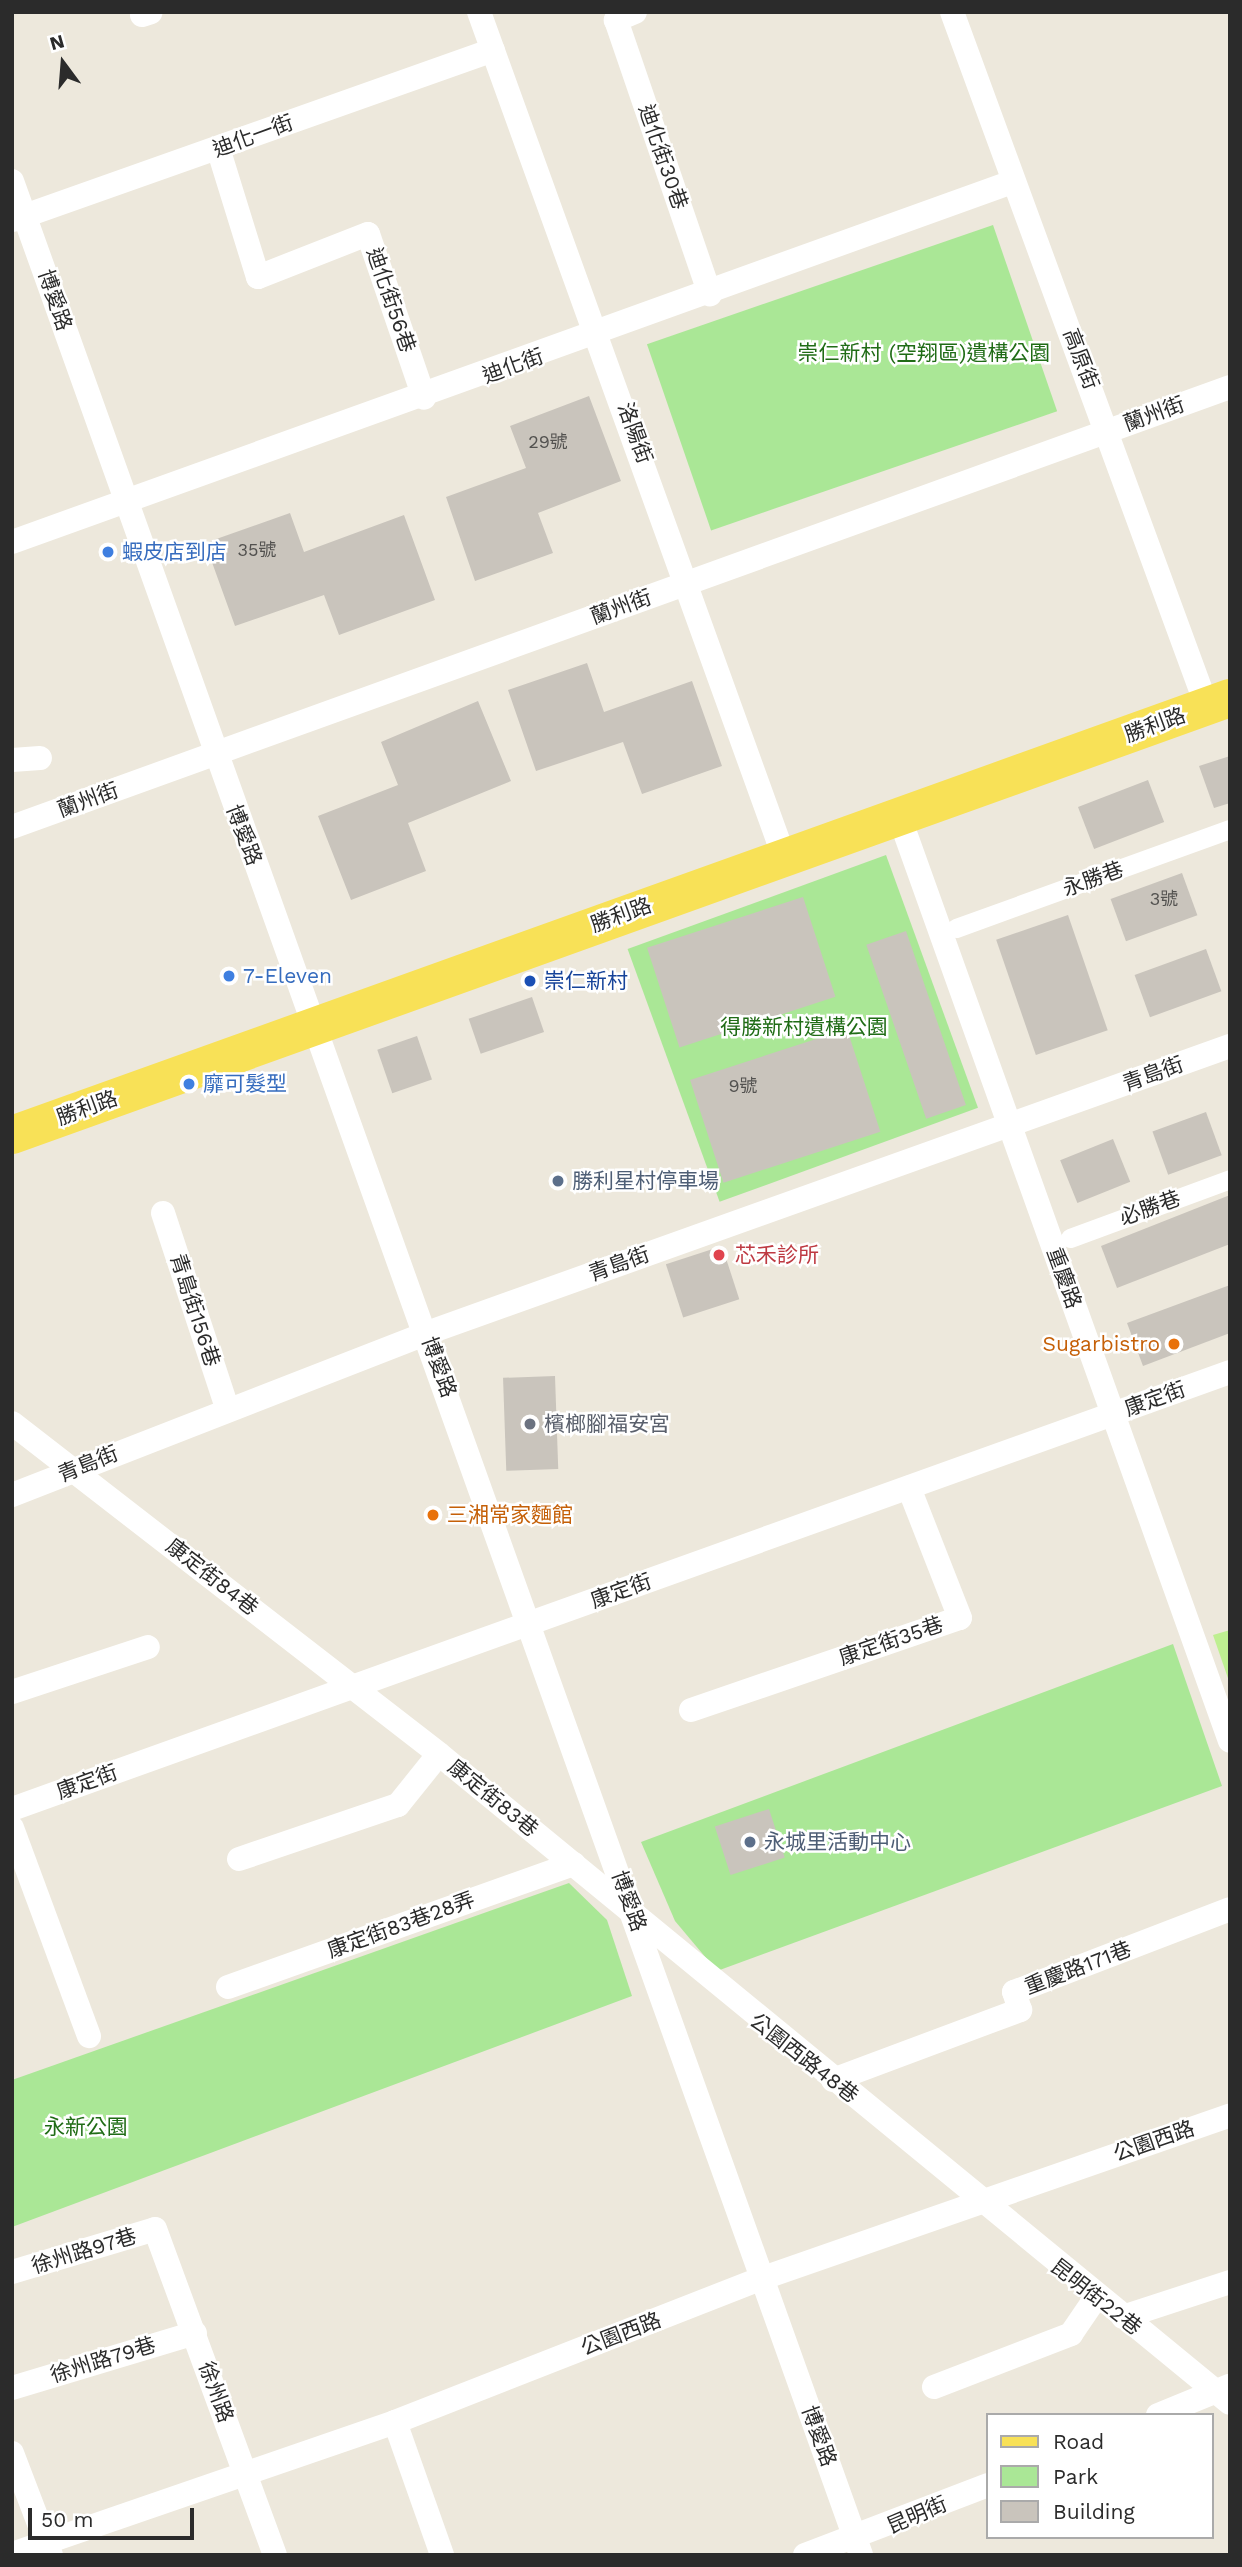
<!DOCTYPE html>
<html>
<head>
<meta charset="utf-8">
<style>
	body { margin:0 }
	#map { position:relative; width:1242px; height:2567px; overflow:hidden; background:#ede8dc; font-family:"Work Sans","Noto Sans TC",sans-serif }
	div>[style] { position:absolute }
	.green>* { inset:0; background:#aae796; transform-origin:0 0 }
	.pitch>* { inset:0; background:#beef91 }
	.building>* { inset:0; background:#c9c4bc; transform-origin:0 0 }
	.pedestrian>* { height:19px; margin:-9.5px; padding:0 9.5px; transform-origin:9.5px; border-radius:9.5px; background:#fff }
	.minor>* { height:24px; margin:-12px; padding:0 12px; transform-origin:12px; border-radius:12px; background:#fff }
	.primary>* { height:38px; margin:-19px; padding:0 19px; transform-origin:19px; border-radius:19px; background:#f8e157 }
	.dots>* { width:19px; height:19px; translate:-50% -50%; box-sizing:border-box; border:4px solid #fff; border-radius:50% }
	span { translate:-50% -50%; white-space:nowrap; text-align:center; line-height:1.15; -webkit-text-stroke:5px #fff; paint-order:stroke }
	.number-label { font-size:18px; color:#52514f }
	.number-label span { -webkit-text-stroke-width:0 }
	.street-label { font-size:21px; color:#2b2b2b }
	.park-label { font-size:21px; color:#206c16 }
	.shop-label { font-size:21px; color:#366cbe }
	.left { translate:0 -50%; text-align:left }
	.transit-label { font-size:21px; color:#164399 }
	.service-label { font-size:21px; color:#4e5e75 }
	.health-label { font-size:21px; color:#be3a42 }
	.food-label { font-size:21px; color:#c56008 }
	.right { translate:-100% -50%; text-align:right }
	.worship-label { font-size:21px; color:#5b616d }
	.frame { position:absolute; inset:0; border:14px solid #2b2b2b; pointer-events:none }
	.legend { position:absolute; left:986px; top:2413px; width:228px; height:126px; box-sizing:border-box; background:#fff; border:2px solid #aaa; margin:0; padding:9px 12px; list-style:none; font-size:21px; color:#2b2b2b }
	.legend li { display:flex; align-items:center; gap:14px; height:35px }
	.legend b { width:35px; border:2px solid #aaa }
	.north { position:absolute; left:28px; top:28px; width:70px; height:70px; -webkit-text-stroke:5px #fff; paint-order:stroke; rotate:344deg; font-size:19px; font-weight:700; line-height:28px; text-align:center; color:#2b2b2b }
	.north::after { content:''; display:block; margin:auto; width:24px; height:32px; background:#2b2b2b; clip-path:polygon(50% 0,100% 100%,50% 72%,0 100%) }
	.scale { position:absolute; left:28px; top:2508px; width:166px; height:32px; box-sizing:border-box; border:4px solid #2b2b2b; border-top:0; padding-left:9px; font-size:21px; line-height:24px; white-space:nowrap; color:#2b2b2b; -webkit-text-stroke:5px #fff; paint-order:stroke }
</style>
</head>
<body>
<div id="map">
	<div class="green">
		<div style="left:993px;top:225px;width:197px;height:366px;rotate:71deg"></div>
		<div style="left:886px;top:855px;width:269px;height:275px;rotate:70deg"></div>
		<div style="clip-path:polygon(1173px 1644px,1222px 1786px,717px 1971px,675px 1921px,641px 1842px)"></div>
		<div style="clip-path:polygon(569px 1883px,607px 1920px,632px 1996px,12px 2227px,12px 2080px)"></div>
	</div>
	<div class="pitch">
		<div style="clip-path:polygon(1230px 1630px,1230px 1684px,1213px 1635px)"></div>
	</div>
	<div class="building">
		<div style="clip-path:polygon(589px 396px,621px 481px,538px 513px,553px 553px,475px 581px,446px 497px,526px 468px,510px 426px)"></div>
		<div style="clip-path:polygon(290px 513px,304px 552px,404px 515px,435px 600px,339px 635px,324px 595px,235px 626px,205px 543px)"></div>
		<div style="clip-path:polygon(587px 663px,604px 712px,692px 681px,722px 766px,642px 794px,623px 742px,536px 771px,508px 690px)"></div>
		<div style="clip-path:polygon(478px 701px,511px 781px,408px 823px,426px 871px,351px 900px,318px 816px,398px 785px,381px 742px)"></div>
		<div style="clip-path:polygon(1230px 756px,1230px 803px,1214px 808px,1199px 766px)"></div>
		<div style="left:1148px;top:780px;width:45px;height:75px;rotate:69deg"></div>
		<div style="left:1182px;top:873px;width:45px;height:76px;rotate:70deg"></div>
		<div style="left:803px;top:897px;width:105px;height:164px;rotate:72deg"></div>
		<div style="left:1068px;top:915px;width:122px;height:76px;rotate:71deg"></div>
		<div style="left:906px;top:931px;width:184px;height:42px;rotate:71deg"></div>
		<div style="left:1206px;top:949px;width:45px;height:76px;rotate:70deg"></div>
		<div style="left:532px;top:997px;width:37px;height:67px;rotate:71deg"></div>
		<div style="left:847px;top:1029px;width:108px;height:165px;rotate:72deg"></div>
		<div style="left:417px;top:1036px;width:46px;height:42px;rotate:71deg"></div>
		<div style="left:1206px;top:1112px;width:46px;height:57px;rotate:70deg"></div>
		<div style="left:1113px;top:1139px;width:46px;height:57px;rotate:68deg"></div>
		<div style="clip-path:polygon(1230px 1195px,1230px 1244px,1117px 1288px,1101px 1246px)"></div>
		<div style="left:722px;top:1246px;width:56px;height:59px;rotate:72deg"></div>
		<div style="clip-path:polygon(1230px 1285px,1230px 1333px,1143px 1366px,1127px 1323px)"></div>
		<div style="left:555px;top:1376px;width:93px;height:52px;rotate:88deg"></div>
		<div style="left:769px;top:1809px;width:51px;height:57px;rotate:72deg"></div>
	</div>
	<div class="pedestrian">
		<div style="left:956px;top:928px;width:291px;rotate:-19.9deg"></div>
		<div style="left:1070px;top:1238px;width:171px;rotate:-20.2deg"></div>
	</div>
	<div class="minor">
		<div style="left:479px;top:12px;width:898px;rotate:70.15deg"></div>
		<div style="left:635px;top:12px;width:21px;rotate:157deg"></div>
		<div style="left:616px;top:20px;width:290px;rotate:71.1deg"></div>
		<div style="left:952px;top:12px;width:740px;rotate:69.85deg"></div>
		<div style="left:142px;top:15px;width:9px;rotate:-18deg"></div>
		<div style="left:218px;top:148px;width:135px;rotate:72.8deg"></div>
		<div style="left:258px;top:277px;width:118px;rotate:-21.4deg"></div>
		<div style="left:368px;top:234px;width:173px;rotate:71.1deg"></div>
		<div style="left:12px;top:181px;width:2521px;rotate:70.32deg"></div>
		<div style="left:13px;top:220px;width:509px;rotate:-19.5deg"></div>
		<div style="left:12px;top:542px;width:1063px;rotate:-19.8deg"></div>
		<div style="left:12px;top:760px;width:28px;rotate:-4deg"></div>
		<div style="left:899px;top:816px;width:982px;rotate:70.31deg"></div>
		<div style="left:12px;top:827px;width:1295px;rotate:-19.86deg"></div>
		<div style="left:163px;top:1213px;width:205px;rotate:71.8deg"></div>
		<div style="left:12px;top:1423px;width:540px;rotate:37.78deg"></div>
		<div style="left:439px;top:1754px;width:1023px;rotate:39.37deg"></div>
		<div style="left:12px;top:1495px;width:445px;rotate:-21.3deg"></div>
		<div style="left:427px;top:1333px;width:853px;rotate:-19.67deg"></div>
		<div style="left:12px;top:1692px;width:143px;rotate:-18.3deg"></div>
		<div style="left:691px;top:1710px;width:284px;rotate:-18.9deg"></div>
		<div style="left:960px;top:1618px;width:140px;rotate:-111.4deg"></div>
		<div style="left:12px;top:1809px;width:1294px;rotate:-19.74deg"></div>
		<div style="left:12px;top:1828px;width:222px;rotate:69.7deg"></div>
		<div style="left:239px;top:1859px;width:168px;rotate:-18.8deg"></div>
		<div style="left:398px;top:1805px;width:65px;rotate:-51.2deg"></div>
		<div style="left:228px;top:1987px;width:367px;rotate:-19.6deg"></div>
		<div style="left:833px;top:2080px;width:200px;rotate:-20.5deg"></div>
		<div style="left:1020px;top:2010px;width:19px;rotate:-108deg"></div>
		<div style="left:1014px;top:1992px;width:231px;rotate:-21deg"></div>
		<div style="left:12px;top:2272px;width:149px;rotate:-16.7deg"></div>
		<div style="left:155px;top:2229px;width:347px;rotate:69.8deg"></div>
		<div style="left:1123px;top:2317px;width:113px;rotate:-18.1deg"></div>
		<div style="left:934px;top:2387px;width:147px;rotate:-21.1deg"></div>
		<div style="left:1071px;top:2334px;width:42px;rotate:-55.6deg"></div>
		<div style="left:12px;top:2388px;width:191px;rotate:-16.7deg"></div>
		<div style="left:1158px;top:2415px;width:77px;rotate:-22.2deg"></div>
		<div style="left:395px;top:2422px;width:141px;rotate:70.5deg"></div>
		<div style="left:12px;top:2453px;width:109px;rotate:69.1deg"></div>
		<div style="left:12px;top:2554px;width:405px;rotate:-19deg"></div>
		<div style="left:395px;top:2422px;width:395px;rotate:-21.4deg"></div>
		<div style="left:763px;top:2278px;width:495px;rotate:-19.2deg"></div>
		<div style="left:805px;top:2555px;width:196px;rotate:-20.9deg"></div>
	</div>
	<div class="primary">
		<div style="left:12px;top:1135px;width:1294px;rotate:-19.74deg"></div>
	</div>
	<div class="dots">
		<div style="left:108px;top:552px;background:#3f7fe0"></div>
		<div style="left:229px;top:976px;background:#3f7fe0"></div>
		<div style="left:530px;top:981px;background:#1a4fb4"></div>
		<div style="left:189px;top:1084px;background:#3f7fe0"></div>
		<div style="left:558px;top:1181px;background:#5c6f8a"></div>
		<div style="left:719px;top:1255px;background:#e0444e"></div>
		<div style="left:1174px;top:1344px;background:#e8710a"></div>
		<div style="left:530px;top:1424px;background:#6b7280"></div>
		<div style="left:433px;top:1515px;background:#e8710a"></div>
		<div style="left:750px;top:1842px;background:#5c6f8a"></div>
	</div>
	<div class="number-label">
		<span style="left:548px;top:442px">29號</span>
		<span style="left:257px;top:550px">35號</span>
		<span style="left:1164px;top:899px">3號</span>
		<span style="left:743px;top:1086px">9號</span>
	</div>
	<div class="street-label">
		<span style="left:253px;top:136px;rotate:-20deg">迪化一街</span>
		<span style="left:663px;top:157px;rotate:71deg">迪化街30巷</span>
		<span style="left:55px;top:300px;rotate:71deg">博愛路</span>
		<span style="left:391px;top:300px;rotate:71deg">迪化街56巷</span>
		<span style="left:1081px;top:359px;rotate:69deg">高原街</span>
		<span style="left:513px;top:366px;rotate:-20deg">迪化街</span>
		<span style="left:1154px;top:414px;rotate:-20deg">蘭州街</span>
		<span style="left:635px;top:433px;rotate:70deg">洛陽街</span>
		<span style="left:621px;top:607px;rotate:-20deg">蘭州街</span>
		<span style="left:1155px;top:725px;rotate:-20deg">勝利路</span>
		<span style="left:88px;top:800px;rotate:-20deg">蘭州街</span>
		<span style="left:244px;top:835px;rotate:69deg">博愛路</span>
		<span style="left:1093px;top:879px;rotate:-20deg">永勝巷</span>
		<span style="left:621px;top:915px;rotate:-20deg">勝利路</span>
		<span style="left:1153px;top:1074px;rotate:-20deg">青島街</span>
		<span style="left:87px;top:1108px;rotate:-20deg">勝利路</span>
		<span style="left:1150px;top:1208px;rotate:-20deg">必勝巷</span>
		<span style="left:619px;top:1264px;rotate:-20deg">青島街</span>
		<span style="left:1064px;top:1278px;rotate:70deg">重慶路</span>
		<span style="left:195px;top:1310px;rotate:72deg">青島街156巷</span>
		<span style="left:439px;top:1367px;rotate:70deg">博愛路</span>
		<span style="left:1155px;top:1399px;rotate:-20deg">康定街</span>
		<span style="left:88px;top:1464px;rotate:-22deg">青島街</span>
		<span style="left:212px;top:1577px;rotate:38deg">康定街84巷</span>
		<span style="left:621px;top:1591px;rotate:-20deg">康定街</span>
		<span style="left:891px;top:1641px;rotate:-19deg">康定街35巷</span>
		<span style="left:87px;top:1782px;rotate:-20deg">康定街</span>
		<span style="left:493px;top:1798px;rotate:39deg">康定街83巷</span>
		<span style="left:629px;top:1901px;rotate:70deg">博愛路</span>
		<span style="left:401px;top:1925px;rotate:-20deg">康定街83巷28弄</span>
		<span style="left:1078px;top:1968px;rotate:-21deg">重慶路171巷</span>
		<span style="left:804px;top:2058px;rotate:38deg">公園西路48巷</span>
		<span style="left:1154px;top:2141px;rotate:-19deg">公園西路</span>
		<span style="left:84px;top:2251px;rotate:-17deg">徐州路97巷</span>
		<span style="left:1096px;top:2297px;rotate:38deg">昆明街22巷</span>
		<span style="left:621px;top:2334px;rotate:-21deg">公園西路</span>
		<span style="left:103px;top:2360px;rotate:-17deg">徐州路79巷</span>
		<span style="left:216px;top:2392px;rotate:70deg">徐州路</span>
		<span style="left:819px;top:2436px;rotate:70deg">博愛路</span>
		<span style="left:917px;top:2515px;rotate:-23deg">昆明街</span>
	</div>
	<div class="park-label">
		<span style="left:924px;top:353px">崇仁新村 (空翔區)遺構公園</span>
		<span style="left:804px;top:1027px">得勝新村遺構公園</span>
		<span style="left:86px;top:2127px">永新公園</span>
	</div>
	<div class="shop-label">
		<span class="left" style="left:122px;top:552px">蝦皮店到店</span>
		<span class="left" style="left:243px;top:976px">7-Eleven</span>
		<span class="left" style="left:203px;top:1084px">靡可髮型</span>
	</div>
	<div class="transit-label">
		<span class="left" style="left:544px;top:981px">崇仁新村</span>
	</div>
	<div class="service-label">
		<span class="left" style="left:572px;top:1181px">勝利星村停車場</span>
		<span class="left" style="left:764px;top:1842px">永城里活動中心</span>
	</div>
	<div class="health-label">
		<span class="left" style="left:735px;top:1255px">芯禾診所</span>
	</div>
	<div class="food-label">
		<span class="right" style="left:1160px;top:1344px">Sugarbistro</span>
		<span class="left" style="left:447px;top:1515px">三湘常家麵館</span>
	</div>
	<div class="worship-label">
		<span class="left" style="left:544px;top:1424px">檳榔腳福安宮</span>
	</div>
	<div class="frame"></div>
	<ul class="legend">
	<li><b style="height:9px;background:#f8e157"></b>Road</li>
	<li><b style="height:19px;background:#aae796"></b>Park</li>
	<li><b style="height:19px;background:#c9c4bc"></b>Building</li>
	</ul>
	<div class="north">N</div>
	<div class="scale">50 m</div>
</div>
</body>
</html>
